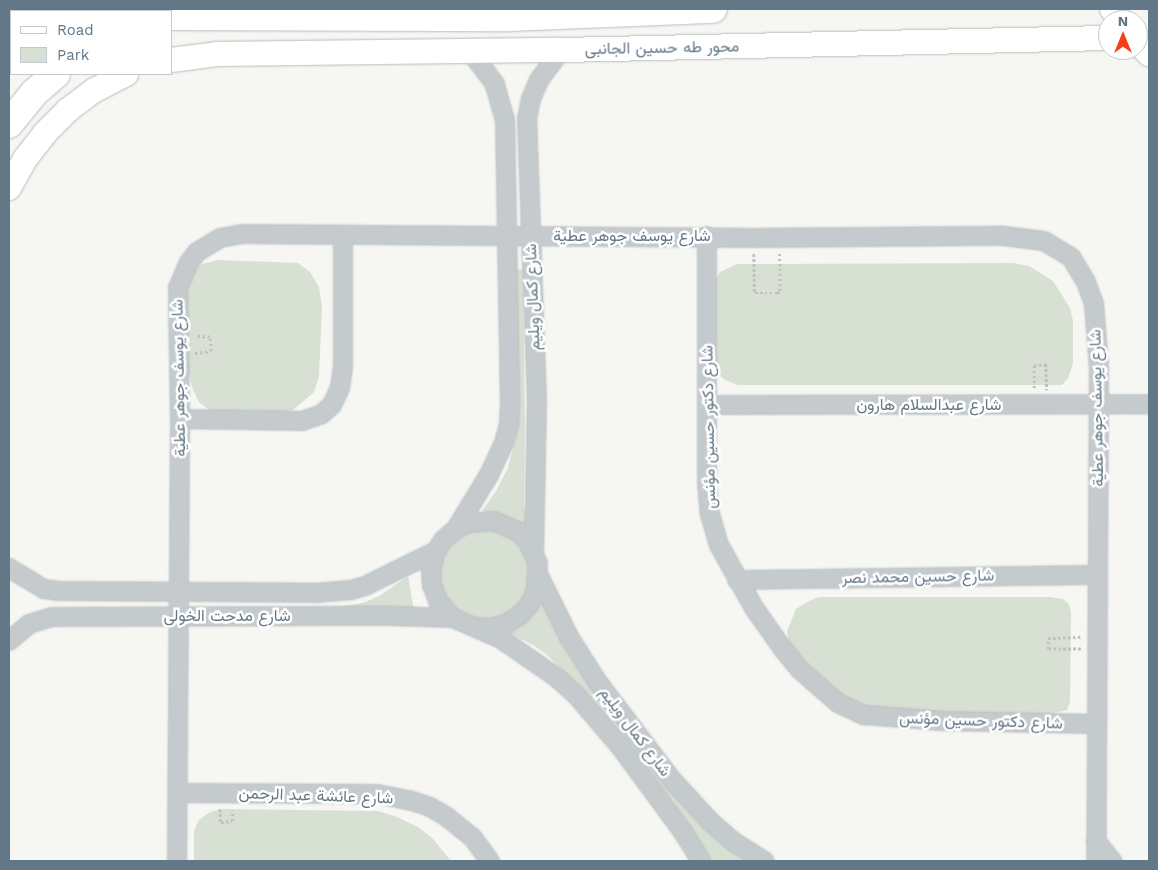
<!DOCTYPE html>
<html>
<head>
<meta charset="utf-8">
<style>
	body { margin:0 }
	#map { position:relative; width:1158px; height:870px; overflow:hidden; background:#f6f6f2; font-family:"Work Sans",Vazirmatn,sans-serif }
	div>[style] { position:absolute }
	.green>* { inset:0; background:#d8dfd3 }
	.round { border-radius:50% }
	.path>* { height:2.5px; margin-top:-1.25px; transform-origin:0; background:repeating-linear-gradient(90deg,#bec1c3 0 2.5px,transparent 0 5px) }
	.roads { filter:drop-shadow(0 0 1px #b7bdc1) drop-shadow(0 0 1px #b7bdc1) }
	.street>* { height:18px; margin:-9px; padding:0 9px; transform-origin:9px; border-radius:9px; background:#c5cacc }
	.secondary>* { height:24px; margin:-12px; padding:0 12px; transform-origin:12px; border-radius:12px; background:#fff }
	.primary>* { height:28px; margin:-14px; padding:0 14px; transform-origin:14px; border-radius:14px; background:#fff }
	span { translate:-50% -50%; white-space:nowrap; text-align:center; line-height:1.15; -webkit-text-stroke:5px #fff; paint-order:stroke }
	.street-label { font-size:16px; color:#627886 }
	.frame { position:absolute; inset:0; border:10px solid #627886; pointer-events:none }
	.legend { position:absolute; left:10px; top:10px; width:162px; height:65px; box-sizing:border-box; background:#fff; border:1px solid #c0c9cf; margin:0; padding:6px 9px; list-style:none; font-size:15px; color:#627886 }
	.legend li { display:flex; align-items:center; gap:10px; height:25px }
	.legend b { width:25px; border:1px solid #c0c9cf }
	.north { position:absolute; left:1098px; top:10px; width:50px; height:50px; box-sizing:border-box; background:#fff; border:1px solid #c0c9cf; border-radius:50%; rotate:0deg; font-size:14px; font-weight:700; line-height:20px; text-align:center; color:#627886 }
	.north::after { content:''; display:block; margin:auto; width:18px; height:22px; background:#f34116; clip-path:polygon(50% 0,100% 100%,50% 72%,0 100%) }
</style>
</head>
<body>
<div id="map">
	<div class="green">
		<div style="clip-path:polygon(218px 260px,298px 263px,310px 272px,319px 287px,322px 306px,319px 376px,314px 392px,293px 410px,267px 415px,227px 414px,209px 410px,199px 402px,193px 390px,188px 371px,187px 286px,191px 273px,202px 264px)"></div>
		<div style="clip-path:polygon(1014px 263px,1029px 266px,1053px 281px,1070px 308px,1073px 321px,1073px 364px,1068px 378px,1062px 385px,738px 385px,725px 380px,718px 374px,715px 364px,716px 279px,720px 272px,737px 264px)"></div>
		<div style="clip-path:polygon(514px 269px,523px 270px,525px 431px,524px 506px,527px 527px,500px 515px,482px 511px,496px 491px,508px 468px,518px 426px)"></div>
		<div class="round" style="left:439px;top:528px;width:92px;height:92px"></div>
		<div style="clip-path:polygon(408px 576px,415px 617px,327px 609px,363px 603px,381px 595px)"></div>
		<div style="clip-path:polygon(819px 597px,1049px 597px,1063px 599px,1069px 604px,1071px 613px,1070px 702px,1067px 710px,1049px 714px,879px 713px,832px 691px,790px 646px,787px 631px,796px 609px,809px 601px)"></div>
		<div style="clip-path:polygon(543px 602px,567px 651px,584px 677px,757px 861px,711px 861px,693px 833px,576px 684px,546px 654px,533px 645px,505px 631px,530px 617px)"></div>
		<div style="clip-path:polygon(224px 809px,378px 811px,397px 817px,418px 827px,433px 839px,451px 861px,194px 861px,194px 831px,199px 820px,210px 812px)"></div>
	</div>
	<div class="path">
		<div style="left:754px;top:254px;width:39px;rotate:89deg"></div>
		<div style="left:755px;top:293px;width:22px"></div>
		<div style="left:777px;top:293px;width:4px;rotate:-34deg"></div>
		<div style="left:780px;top:291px;width:39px;rotate:-91deg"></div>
		<div style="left:195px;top:353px;width:16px;rotate:-7deg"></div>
		<div style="left:211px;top:351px;width:14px;rotate:-94deg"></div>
		<div style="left:210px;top:337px;width:15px;rotate:-176deg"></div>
		<div style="left:1034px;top:388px;width:23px;rotate:-90deg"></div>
		<div style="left:1034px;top:365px;width:12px;rotate:-5deg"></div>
		<div style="left:1046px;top:364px;width:26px;rotate:88deg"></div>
		<div style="left:1081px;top:649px;width:33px;rotate:180deg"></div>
		<div style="left:1048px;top:649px;width:11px;rotate:-90deg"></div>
		<div style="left:1048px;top:638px;width:34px;rotate:-2deg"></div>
		<div style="left:220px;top:809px;width:13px;rotate:86deg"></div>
		<div style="left:221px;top:822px;width:11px;rotate:-5deg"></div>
		<div style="left:232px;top:821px;width:11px;rotate:-85deg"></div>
	</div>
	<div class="roads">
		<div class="street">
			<div style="left:707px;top:236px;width:246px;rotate:90deg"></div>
			<div style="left:707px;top:482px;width:32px;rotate:85deg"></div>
			<div style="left:710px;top:514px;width:32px;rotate:74deg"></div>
			<div style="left:719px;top:545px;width:72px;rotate:60.9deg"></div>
			<div style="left:754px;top:608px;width:50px;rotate:54.7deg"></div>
			<div style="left:783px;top:649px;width:26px;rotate:51deg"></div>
			<div style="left:799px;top:669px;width:52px;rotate:41.1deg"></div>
			<div style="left:838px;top:703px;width:29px;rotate:25deg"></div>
			<div style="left:864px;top:715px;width:79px;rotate:4.3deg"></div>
			<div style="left:943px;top:721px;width:154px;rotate:1.1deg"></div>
			<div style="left:708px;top:405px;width:441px;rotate:-0.1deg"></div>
			<div style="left:180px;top:419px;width:122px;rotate:0.9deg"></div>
			<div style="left:302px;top:421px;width:21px;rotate:-19deg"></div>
			<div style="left:322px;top:414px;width:13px;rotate:-42deg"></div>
			<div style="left:332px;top:405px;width:19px;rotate:-65deg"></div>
			<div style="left:340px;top:388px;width:21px;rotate:-82deg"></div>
			<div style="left:343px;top:367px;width:132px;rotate:-90deg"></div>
			<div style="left:456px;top:529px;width:63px;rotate:-58.6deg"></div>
			<div style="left:489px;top:475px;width:35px;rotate:-65deg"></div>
			<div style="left:504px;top:443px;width:20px;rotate:-75deg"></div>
			<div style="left:509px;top:424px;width:21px;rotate:-87deg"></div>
			<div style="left:510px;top:403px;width:283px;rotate:-91deg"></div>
			<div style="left:505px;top:120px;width:37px;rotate:-106deg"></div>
			<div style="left:495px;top:84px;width:43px;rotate:-127.4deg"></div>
			<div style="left:534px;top:553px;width:150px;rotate:-88.9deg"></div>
			<div style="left:537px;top:403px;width:284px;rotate:-92deg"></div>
			<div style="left:527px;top:119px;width:20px;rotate:-79deg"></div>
			<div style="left:531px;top:99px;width:21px;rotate:-67deg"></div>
			<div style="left:539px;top:80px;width:38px;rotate:-53deg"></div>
			<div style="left:9px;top:568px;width:41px;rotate:31deg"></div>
			<div style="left:44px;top:589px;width:14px;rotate:8deg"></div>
			<div style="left:58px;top:591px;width:258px;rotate:0.4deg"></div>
			<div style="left:316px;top:593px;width:35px;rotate:-5deg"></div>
			<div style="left:351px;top:590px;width:15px;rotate:-16deg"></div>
			<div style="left:365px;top:586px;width:79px;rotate:-26.2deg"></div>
			<div style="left:539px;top:576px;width:68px;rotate:63.8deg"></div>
			<div style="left:569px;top:637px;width:52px;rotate:57.5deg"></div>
			<div style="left:597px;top:681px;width:126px;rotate:52.8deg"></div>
			<div style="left:673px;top:781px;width:57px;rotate:47.1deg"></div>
			<div style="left:712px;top:823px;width:29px;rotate:41deg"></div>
			<div style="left:734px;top:842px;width:36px;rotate:32deg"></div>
			<div style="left:737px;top:580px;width:361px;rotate:-0.8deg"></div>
			<div style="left:476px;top:627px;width:15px;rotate:4deg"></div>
			<div style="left:491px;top:628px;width:16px;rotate:-15deg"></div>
			<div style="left:506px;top:624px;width:15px;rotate:-32deg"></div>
			<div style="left:519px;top:616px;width:16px;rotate:-47deg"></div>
			<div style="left:530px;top:604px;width:15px;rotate:-67deg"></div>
			<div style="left:536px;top:590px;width:26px;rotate:-86deg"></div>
			<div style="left:538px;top:564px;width:24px;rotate:-114deg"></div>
			<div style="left:528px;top:542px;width:13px;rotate:-132deg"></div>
			<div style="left:519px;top:532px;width:27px;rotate:-156deg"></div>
			<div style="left:494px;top:521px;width:26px;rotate:176deg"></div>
			<div style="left:468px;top:523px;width:13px;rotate:153deg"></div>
			<div style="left:456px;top:529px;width:16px;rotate:140deg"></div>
			<div style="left:444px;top:539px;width:14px;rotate:124deg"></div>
			<div style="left:436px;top:551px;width:18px;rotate:106deg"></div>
			<div style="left:431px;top:568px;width:17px;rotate:87deg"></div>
			<div style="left:432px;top:585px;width:17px;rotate:69deg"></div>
			<div style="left:438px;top:601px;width:23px;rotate:49deg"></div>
			<div style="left:453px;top:618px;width:52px;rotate:23.6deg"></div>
			<div style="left:501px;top:639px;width:67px;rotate:34.6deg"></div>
			<div style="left:556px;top:677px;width:27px;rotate:42deg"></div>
			<div style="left:576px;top:695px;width:66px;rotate:49.3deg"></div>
			<div style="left:619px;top:745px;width:108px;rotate:53.7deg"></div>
			<div style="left:683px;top:832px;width:34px;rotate:58deg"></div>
			<div style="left:9px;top:641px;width:26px;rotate:-40deg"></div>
			<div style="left:29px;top:624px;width:24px;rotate:-17deg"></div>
			<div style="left:52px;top:617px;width:340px;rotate:-0.2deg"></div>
			<div style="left:392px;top:616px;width:61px;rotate:1.9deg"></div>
			<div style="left:179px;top:793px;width:198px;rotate:0.3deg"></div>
			<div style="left:377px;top:794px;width:33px;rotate:11deg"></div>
			<div style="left:409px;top:800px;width:22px;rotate:18deg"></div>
			<div style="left:430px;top:807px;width:20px;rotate:30deg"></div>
			<div style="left:447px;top:817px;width:33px;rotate:39deg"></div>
			<div style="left:473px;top:838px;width:29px;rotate:54deg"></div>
			<div style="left:1096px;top:841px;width:26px;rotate:51deg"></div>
			<div style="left:177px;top:861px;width:442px;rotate:-89.6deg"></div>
			<div style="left:180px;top:419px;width:131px;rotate:-90.9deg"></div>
			<div style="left:178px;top:288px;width:26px;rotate:-67deg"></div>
			<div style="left:188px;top:264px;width:15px;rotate:-53deg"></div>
			<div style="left:197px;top:252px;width:27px;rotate:-31deg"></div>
			<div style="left:220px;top:238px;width:23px;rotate:-10deg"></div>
			<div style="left:243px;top:234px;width:511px;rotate:0.45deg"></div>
			<div style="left:754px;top:238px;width:250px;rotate:-0.5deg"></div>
			<div style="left:1004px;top:236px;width:40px;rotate:7.1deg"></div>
			<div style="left:1044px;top:241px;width:31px;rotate:31deg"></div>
			<div style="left:1071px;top:257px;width:29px;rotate:59deg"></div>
			<div style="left:1086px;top:282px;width:23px;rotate:70deg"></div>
			<div style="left:1094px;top:304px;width:63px;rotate:85.5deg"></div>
			<div style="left:1099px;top:367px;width:494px;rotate:90.3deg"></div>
		</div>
		<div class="secondary">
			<div style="left:1112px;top:9px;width:14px;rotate:54deg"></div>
			<div style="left:1138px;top:43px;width:16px;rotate:45deg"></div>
			<div style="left:171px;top:60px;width:46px;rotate:-7.4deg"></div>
			<div style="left:217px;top:54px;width:345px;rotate:-0.7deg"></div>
			<div style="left:562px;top:50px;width:546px;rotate:-1.26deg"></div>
			<div style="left:9px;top:188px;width:33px;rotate:-61deg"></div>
			<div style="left:25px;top:159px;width:33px;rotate:-52deg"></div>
			<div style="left:45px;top:133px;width:33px;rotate:-45deg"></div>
			<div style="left:68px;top:110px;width:34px;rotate:-37deg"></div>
			<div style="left:95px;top:90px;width:35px;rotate:-27deg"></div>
		</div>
		<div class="primary">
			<div style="left:171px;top:16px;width:339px;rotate:0.2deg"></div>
			<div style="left:510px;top:17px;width:203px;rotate:-2.3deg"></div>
			<div style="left:9px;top:17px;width:2px"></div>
			<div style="left:9px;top:124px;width:40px;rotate:-51deg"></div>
			<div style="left:34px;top:93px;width:29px;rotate:-41deg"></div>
		</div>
	</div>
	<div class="street-label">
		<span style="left:662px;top:48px;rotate:-1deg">محور طه حسين الجانبى</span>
		<span style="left:632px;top:236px">شارع يوسف جوهر عطية</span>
		<span style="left:533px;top:297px;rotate:-92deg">شارع كمال ويليم</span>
		<span style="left:179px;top:378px;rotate:-91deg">شارع يوسف جوهر عطية</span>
		<span style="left:929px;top:405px">شارع عبدالسلام هارون</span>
		<span style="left:1097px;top:408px;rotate:-91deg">شارع يوسف جوهر عطية</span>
		<span style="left:709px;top:427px;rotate:-91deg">شارع دكتور حسين مؤنس</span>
		<span style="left:918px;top:577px;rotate:-1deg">شارع حسين محمد نصر</span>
		<span style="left:227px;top:616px">شارع مدحت الخولى</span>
		<span style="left:981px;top:721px;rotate:2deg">شارع دكتور حسين مؤنس</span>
		<span style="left:635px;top:732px;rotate:53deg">شارع كمال ويليم</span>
		<span style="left:316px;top:796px;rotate:2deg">شارع عائشة عبد الرحمن</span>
	</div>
	<div class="frame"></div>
	<ul class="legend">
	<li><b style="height:6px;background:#fff"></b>Road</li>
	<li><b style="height:14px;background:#d8dfd3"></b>Park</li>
	</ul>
	<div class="north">N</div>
</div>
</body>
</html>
